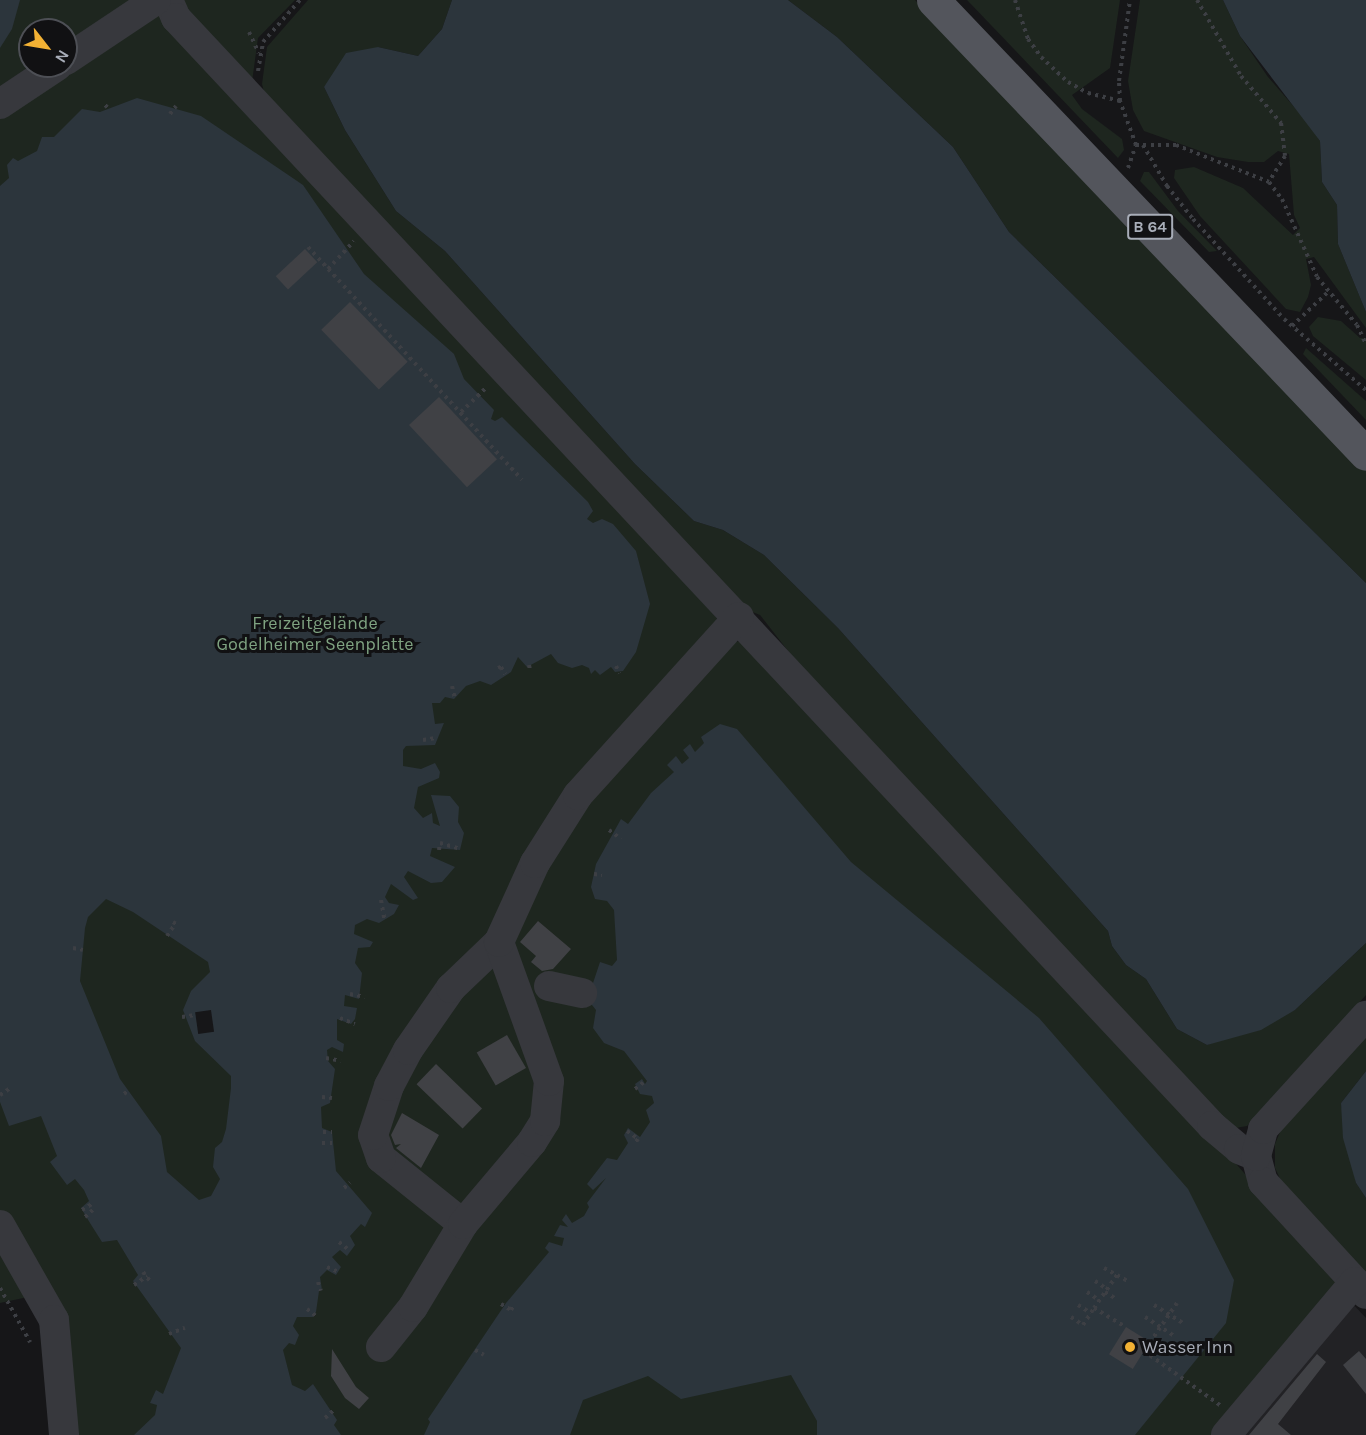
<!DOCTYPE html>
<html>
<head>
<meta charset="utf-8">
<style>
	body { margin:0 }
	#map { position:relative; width:1366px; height:1435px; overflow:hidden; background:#161618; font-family:Karla,sans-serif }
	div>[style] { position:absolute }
	.built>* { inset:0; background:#222225 }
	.green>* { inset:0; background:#1e261f }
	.water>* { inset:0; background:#2c353c }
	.pier>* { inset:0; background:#161618; transform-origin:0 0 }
	.building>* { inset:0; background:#404145; transform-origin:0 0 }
	.path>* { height:4px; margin-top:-2px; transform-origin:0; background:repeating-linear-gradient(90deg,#3d3f44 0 3px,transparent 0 7.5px) }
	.minor>* { height:30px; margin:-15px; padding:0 15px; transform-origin:15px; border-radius:15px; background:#37383d }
	.major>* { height:33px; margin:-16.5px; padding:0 16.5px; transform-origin:16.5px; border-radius:16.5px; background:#53555c }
	.dots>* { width:16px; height:16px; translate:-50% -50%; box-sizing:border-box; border:3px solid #111113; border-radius:50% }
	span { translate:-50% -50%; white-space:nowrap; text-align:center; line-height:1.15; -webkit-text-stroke:6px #111113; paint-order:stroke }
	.shield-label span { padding:2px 4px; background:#111113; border:2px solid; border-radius:4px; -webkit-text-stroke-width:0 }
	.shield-label { font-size:16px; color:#a8adb8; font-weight:700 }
	.park-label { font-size:18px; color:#7fa381 }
	.poi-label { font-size:18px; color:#a8adb8 }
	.left { translate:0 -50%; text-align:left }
	.north { position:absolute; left:18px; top:18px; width:60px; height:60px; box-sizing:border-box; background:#111113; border:2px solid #4d4f55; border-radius:50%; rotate:121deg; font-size:16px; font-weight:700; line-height:24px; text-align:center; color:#a8adb8 }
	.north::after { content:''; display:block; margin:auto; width:21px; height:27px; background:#f2b134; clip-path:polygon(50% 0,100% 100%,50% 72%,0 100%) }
</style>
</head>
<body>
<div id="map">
	<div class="built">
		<div style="clip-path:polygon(1351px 1302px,1366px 1318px,1366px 1435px,1241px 1435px)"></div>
	</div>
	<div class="green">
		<div style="clip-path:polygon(evenodd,0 0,141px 0,166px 20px,717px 618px,714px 629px,735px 642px,746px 640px,1213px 1137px,1326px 1268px,1338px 1285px,1219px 1435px,57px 1435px,50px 1348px,28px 1297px,0 1303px,0 0,30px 30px,66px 30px,66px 66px,30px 66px,30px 30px)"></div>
		<div style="clip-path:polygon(176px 0,295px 0,258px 38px,252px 82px)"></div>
		<div style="clip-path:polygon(308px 0,452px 0,442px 29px,418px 56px,378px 47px,324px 87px,345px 130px,396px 211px,445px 251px,635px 464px,694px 521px,723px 530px,764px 555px,838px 628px,1108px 931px,1112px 946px,1126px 965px,1146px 979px,1177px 1029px,1207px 1045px,1295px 1010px,1366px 943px,1366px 995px,1247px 1126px,1230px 1129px,849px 729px,760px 615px,745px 609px,267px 104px,262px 84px,267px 47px)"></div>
		<div style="clip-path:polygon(788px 0,915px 0,1366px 471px,1366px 583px,1009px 232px,953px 147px,837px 37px)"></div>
		<div style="clip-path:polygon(967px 0,1120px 0,1110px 68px,1072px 95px,1082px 109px,1122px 139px,1124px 150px,1118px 158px)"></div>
		<div style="clip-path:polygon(1140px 0,1223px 0,1240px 36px,1268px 77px,1309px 124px,1320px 141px,1322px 182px,1337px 205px,1338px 244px,1366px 312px,1366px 328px,1314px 257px,1306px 259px,1311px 285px,1308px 297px,1300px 312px,1286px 309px,1200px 216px,1174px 178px,1175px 170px,1194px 167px,1243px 188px,1293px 235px,1300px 228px,1294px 215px,1289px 154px,1278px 151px,1264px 162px,1248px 162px,1217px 157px,1144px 131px,1133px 110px,1128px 81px)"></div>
		<div style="clip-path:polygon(1144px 172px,1149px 172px,1178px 211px,1217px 251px,1209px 252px,1140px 181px)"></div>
		<div style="clip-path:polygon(1318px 317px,1341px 321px,1360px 338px,1366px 338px,1366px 380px,1313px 336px,1309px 327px)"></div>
		<div style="clip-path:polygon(1306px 348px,1366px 401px,1366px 420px,1303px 354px)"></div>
		<div style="clip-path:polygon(1366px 1029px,1366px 1071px,1341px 1103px,1356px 1183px,1366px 1198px,1366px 1280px,1284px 1187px,1275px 1168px,1275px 1144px,1286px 1118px)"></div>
	</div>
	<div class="water">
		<div style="clip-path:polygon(0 0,20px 0,12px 29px,0 48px)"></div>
		<div style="clip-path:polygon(452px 0,788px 0,837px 37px,953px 147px,1009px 232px,1366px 583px,1366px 943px,1295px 1010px,1261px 1030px,1207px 1045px,1177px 1029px,1146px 979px,1126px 965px,1112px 946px,1108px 931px,838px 628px,764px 555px,723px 530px,694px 521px,635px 464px,445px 251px,396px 211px,345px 130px,324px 87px,346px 53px,378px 47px,418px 56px,442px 29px)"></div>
		<div style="clip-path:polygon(1223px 0,1366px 0,1366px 312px,1338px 244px,1337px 205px,1322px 182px,1320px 141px,1240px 36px)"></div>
		<div style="clip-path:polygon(evenodd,137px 98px,201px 116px,303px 185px,364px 274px,454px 354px,464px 379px,494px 410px,491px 419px,495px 421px,502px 417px,588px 502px,593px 511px,587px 519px,593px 523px,602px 519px,613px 524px,636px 551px,650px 604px,636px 652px,623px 671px,615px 672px,611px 667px,600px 675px,595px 670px,591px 674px,589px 668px,582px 665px,572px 668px,558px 663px,551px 654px,527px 667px,518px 657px,511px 672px,491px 685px,480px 681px,466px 686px,454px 699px,445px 697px,440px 703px,432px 703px,435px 724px,444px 723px,435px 745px,406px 746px,403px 750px,403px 766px,421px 769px,435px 763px,440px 772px,439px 778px,418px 787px,414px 808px,423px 818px,432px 813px,433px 823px,440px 826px,431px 795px,450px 796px,459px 807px,458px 822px,464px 833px,460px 850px,432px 848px,430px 856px,455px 867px,442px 882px,431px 883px,408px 871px,404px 877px,418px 898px,413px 900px,391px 884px,385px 897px,389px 903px,399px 905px,394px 914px,379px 923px,367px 919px,355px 925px,354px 934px,373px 942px,370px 947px,358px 948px,355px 963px,362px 973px,359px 999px,345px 995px,344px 1006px,357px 1008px,355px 1019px,351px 1024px,337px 1019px,337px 1040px,344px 1044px,343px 1052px,332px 1047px,327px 1050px,328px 1061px,335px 1069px,330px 1103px,321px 1107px,322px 1128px,332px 1132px,336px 1171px,372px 1213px,365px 1227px,361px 1224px,350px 1236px,355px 1245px,347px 1256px,340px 1250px,332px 1257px,341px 1267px,336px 1275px,327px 1270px,320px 1277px,322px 1290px,319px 1291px,316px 1312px,313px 1317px,297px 1317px,293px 1326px,299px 1335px,295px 1345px,289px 1343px,283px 1350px,292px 1385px,305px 1391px,313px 1384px,337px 1420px,334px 1425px,341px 1435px,134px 1435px,155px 1415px,157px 1405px,150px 1403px,156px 1390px,163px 1394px,181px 1348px,133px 1281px,138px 1275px,117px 1240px,102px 1242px,90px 1223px,81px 1208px,89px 1201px,84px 1190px,75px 1179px,67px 1185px,50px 1162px,57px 1156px,41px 1116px,9px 1126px,0 1102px,0 186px,9px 178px,7px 165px,13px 158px,18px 161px,37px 151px,42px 137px,54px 137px,82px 109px,100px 112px,137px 98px,106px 899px,133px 912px,208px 962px,210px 972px,191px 991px,183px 1010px,195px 1041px,231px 1076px,231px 1088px,226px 1129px,222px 1142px,215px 1148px,213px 1167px,220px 1179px,211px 1196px,199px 1200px,167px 1172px,161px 1136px,120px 1079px,80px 981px,85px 928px,88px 917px,106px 899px)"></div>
		<div style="clip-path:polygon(720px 724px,737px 729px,851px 862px,1039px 1018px,1188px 1189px,1234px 1280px,1226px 1323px,1135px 1435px,817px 1435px,817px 1421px,791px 1375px,681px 1399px,648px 1376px,583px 1400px,570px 1435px,424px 1435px,430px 1422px,428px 1419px,506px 1303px,549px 1252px,545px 1248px,549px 1242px,562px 1246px,564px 1238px,554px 1236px,560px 1225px,568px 1227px,562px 1220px,566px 1214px,572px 1223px,584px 1216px,589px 1207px,587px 1203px,606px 1178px,593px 1190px,587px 1184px,607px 1158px,617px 1160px,628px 1143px,624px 1135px,628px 1128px,640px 1137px,650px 1122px,646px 1110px,654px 1103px,652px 1096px,640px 1094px,635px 1084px,642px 1079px,645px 1084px,647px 1081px,624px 1051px,604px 1043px,593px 1028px,596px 1010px,588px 1000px,592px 986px,600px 962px,612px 966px,617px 960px,614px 910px,607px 901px,595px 899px,591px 887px,596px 864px,621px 819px,628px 824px,651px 793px,674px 772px,667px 765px,676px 756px,682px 764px,689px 758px,683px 750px,690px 744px,695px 752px,704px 743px,701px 737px)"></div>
		<div style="clip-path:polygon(1366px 1071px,1366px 1198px,1356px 1183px,1343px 1138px,1341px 1103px)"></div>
	</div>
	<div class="pier">
		<div style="left:211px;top:1010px;width:22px;height:16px;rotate:82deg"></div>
	</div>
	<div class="building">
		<div style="left:305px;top:249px;width:18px;height:40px;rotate:47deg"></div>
		<div style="left:350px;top:302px;width:83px;height:40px;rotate:46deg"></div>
		<div style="left:439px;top:397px;width:85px;height:41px;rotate:47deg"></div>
		<div style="clip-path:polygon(538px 921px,571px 949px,553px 969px,542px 971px,531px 962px,536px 956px,520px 942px)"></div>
		<div style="left:507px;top:1035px;width:38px;height:35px;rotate:60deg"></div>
		<div style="left:436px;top:1064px;width:64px;height:28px;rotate:44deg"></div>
		<div style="clip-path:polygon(402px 1113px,439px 1135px,421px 1168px,396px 1148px,401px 1144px,395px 1145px,391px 1135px)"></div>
		<div style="left:1126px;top:1327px;width:28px;height:32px;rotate:32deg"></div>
		<div style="clip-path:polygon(332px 1349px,356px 1387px,369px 1398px,359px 1409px,345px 1398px,331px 1376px)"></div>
		<div style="clip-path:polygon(1359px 1351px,1366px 1359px,1366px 1394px,1343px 1365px)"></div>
		<div style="clip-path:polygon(1317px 1354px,1326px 1362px,1278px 1424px,1291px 1435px,1249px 1435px)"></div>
	</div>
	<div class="path">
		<div style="left:1015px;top:0;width:41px;rotate:71.6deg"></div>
		<div style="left:1028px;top:39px;width:22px;rotate:54deg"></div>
		<div style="left:1041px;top:57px;width:37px;rotate:43deg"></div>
		<div style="left:1068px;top:82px;width:23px;rotate:29deg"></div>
		<div style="left:1088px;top:93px;width:33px;rotate:14deg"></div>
		<div style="left:1197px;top:0;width:88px;rotate:59.9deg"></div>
		<div style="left:1241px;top:76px;width:62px;rotate:49.6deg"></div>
		<div style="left:1281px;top:123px;width:33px;rotate:83deg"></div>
		<div style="left:1285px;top:156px;width:31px;rotate:122deg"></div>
		<div style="left:249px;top:32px;width:23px;rotate:65deg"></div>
		<div style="left:258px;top:71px;width:29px;rotate:-80deg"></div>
		<div style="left:263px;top:42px;width:56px;rotate:-48.6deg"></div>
		<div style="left:105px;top:105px;width:7px;rotate:45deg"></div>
		<div style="left:170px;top:114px;width:10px;rotate:-53deg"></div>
		<div style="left:1136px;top:145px;width:40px"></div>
		<div style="left:1176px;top:145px;width:100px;rotate:21.7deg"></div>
		<div style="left:1269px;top:182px;width:21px;rotate:53deg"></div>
		<div style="left:1282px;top:199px;width:85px;rotate:65.8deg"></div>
		<div style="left:1317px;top:277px;width:62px;rotate:50.2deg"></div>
		<div style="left:1357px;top:325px;width:19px;rotate:65deg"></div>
		<div style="left:1143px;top:145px;width:48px;rotate:59.7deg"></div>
		<div style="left:1167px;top:186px;width:42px;rotate:51.8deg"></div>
		<div style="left:1193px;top:219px;width:135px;rotate:47.7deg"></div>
		<div style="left:1284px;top:319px;width:108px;rotate:40.9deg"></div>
		<div style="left:1128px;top:168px;width:24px;rotate:-71deg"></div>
		<div style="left:1136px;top:145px;width:47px;rotate:-110deg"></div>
		<div style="left:1120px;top:101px;width:20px;rotate:-93deg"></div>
		<div style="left:1119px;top:81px;width:82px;rotate:-82.3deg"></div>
		<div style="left:308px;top:247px;width:316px;rotate:47.4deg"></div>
		<div style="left:328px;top:269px;width:38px;rotate:-47deg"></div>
		<div style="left:1292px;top:326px;width:50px;rotate:-43.4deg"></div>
		<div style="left:461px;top:412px;width:37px;rotate:-44deg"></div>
		<div style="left:529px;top:665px;width:5px;rotate:79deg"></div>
		<div style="left:616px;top:666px;width:8px;rotate:67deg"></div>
		<div style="left:501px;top:667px;width:8px;rotate:60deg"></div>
		<div style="left:498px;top:668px;width:5px;rotate:-22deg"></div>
		<div style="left:452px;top:686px;width:13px;rotate:77deg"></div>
		<div style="left:423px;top:740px;width:13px;rotate:-9deg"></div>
		<div style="left:609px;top:830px;width:15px;rotate:37deg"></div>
		<div style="left:439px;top:850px;width:7px;rotate:-82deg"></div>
		<div style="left:440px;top:843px;width:22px;rotate:16deg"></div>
		<div style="left:594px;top:874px;width:8px;rotate:7deg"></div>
		<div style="left:381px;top:900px;width:22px;rotate:80deg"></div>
		<div style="left:173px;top:922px;width:6px;rotate:31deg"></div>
		<div style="left:167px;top:936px;width:14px;rotate:-56deg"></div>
		<div style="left:73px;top:948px;width:10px;rotate:11deg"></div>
		<div style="left:350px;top:994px;width:15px;rotate:11deg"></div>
		<div style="left:182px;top:1017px;width:13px;rotate:-9deg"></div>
		<div style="left:340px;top:1018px;width:16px;rotate:22deg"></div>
		<div style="left:326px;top:1058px;width:15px;rotate:11deg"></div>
		<div style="left:635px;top:1089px;width:11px;rotate:-38deg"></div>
		<div style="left:124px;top:1094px;width:6px;rotate:-39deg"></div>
		<div style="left:0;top:1095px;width:11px;rotate:-34deg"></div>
		<div style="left:322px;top:1097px;width:10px;rotate:6deg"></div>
		<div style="left:627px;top:1131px;width:14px;rotate:36deg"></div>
		<div style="left:638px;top:1139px;width:6px;rotate:129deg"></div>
		<div style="left:323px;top:1132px;width:9px"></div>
		<div style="left:322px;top:1143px;width:10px"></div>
		<div style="left:344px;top:1188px;width:8px;rotate:-40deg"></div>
		<div style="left:82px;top:1210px;width:12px;rotate:-31deg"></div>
		<div style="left:85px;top:1217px;width:12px;rotate:-42deg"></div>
		<div style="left:339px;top:1242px;width:14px;rotate:39deg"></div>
		<div style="left:327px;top:1267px;width:13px;rotate:23deg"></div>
		<div style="left:1104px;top:1268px;width:26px;rotate:29deg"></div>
		<div style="left:143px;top:1272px;width:11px;rotate:52deg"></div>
		<div style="left:1117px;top:1275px;width:40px;rotate:124.9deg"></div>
		<div style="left:1094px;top:1308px;width:37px;rotate:31deg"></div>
		<div style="left:1095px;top:1281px;width:14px;rotate:34deg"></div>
		<div style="left:318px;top:1282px;width:9px;rotate:72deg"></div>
		<div style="left:134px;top:1285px;width:16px;rotate:-35deg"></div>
		<div style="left:0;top:1288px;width:62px;rotate:60.9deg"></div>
		<div style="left:1087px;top:1292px;width:14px;rotate:34deg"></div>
		<div style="left:1105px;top:1292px;width:13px;rotate:32deg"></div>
		<div style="left:1177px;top:1303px;width:58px;rotate:124.5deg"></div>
		<div style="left:1144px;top:1351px;width:95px;rotate:35.5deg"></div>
		<div style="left:501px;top:1304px;width:12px;rotate:31deg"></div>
		<div style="left:511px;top:1310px;width:6px;rotate:-59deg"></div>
		<div style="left:1078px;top:1305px;width:15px;rotate:32deg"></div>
		<div style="left:1154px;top:1305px;width:34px;rotate:32deg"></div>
		<div style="left:307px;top:1309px;width:11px;rotate:38deg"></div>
		<div style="left:1071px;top:1317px;width:14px;rotate:34deg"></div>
		<div style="left:1083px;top:1325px;width:20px;rotate:-57deg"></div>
		<div style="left:1145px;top:1317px;width:37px;rotate:33deg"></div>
		<div style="left:169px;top:1334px;width:17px;rotate:-21deg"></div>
		<div style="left:475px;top:1350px;width:10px;rotate:29deg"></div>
		<div style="left:325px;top:1418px;width:13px;rotate:-42deg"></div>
	</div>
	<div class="minor">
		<div style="left:168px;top:0;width:20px;rotate:66deg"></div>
		<div style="left:176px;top:18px;width:1517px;rotate:46.92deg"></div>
		<div style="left:1212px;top:1126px;width:35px;rotate:40deg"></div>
		<div style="left:1239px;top:1149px;width:18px;rotate:22deg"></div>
		<div style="left:1256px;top:1156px;width:27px;rotate:75deg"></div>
		<div style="left:1263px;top:1182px;width:152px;rotate:47.4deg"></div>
		<div style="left:66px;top:60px;width:108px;rotate:-33.7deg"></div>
		<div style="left:0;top:104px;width:69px;rotate:-33.7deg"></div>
		<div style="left:549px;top:986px;width:34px;rotate:12deg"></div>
		<div style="left:1256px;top:1156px;width:28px;rotate:-75deg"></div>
		<div style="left:1263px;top:1129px;width:153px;rotate:-47.7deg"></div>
		<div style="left:463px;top:1224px;width:105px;rotate:-141.2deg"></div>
		<div style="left:381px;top:1158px;width:24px;rotate:-109deg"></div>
		<div style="left:373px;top:1135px;width:52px;rotate:-71.9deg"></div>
		<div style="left:389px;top:1086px;width:41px;rotate:-62.2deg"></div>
		<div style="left:408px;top:1050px;width:75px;rotate:-55.3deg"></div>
		<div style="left:451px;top:988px;width:66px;rotate:-43.8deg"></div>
		<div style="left:0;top:1225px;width:109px;rotate:60.4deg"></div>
		<div style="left:54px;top:1320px;width:115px;rotate:85deg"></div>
		<div style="left:381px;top:1347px;width:51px;rotate:-51.3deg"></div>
		<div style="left:413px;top:1307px;width:97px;rotate:-58.9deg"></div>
		<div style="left:463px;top:1224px;width:107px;rotate:-49.9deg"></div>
		<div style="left:532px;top:1142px;width:25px;rotate:-58deg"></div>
		<div style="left:545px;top:1121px;width:40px;rotate:-84.3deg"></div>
		<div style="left:549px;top:1081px;width:148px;rotate:-109.8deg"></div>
		<div style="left:499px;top:942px;width:87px;rotate:-65.5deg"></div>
		<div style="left:535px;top:863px;width:80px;rotate:-57.7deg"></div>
		<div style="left:578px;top:795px;width:240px;rotate:-47.9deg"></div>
		<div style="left:1226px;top:1435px;width:200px;rotate:-49.9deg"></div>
	</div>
	<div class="major">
		<div style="left:933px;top:0;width:627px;rotate:46.36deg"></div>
	</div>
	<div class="dots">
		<div style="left:1130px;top:1347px;background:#f2b134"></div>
	</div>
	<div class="shield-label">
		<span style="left:1150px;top:227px">B 64</span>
	</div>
	<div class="park-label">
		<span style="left:315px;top:634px">Freizeitgelände<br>Godelheimer Seenplatte</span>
	</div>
	<div class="poi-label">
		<span class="left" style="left:1142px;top:1347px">Wasser Inn</span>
	</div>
	<div class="north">N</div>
</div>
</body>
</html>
